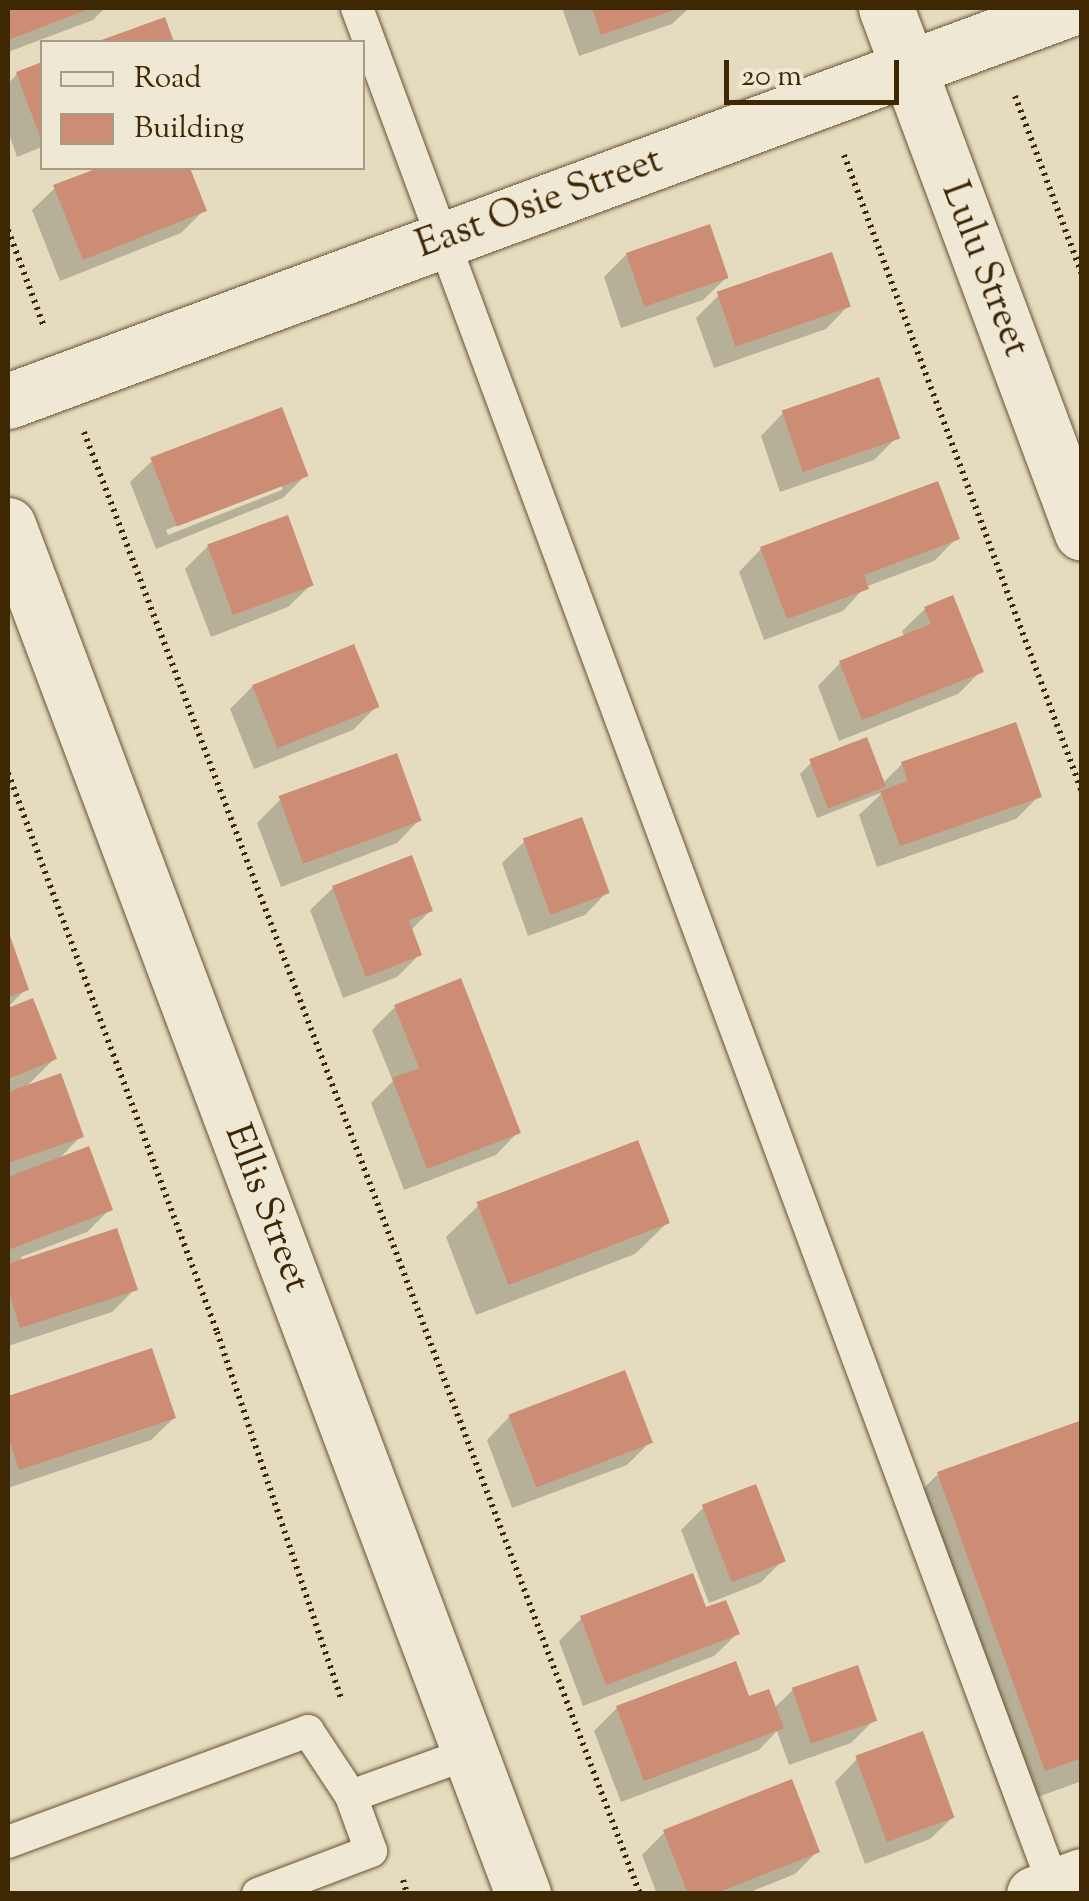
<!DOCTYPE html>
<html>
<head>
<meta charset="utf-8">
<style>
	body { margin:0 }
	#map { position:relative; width:1089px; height:1901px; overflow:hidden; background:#e5dcbf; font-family:"Sorts Mill Goudy",serif }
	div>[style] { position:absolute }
	.shadow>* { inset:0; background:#0003 }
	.building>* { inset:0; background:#cd8c74; transform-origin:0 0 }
	.path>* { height:6px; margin-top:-3px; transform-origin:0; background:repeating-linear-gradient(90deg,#3e2703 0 2.5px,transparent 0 7.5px) }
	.roads { filter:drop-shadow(0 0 2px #685432) drop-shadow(0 0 2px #685432) }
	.service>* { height:32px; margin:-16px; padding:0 16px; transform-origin:16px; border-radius:16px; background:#eee8d5 }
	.minor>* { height:55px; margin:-27.5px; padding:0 27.5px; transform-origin:27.5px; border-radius:27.5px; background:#eee8d5 }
	.secondary>* { height:55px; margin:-27.5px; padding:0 27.5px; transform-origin:27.5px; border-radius:27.5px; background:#eee8d5 }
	span { translate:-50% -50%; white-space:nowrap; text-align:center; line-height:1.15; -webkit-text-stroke:9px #eee8d5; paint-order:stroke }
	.street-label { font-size:38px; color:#3e2703 }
	.frame { position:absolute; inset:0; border:10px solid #3e2703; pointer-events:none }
	.legend { position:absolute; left:40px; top:40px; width:325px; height:130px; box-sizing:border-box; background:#eee8d5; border:2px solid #a89b81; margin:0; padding:12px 18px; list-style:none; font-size:30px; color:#3e2703 }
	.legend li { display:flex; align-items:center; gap:20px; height:50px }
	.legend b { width:50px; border:2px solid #a89b81 }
	.scale { position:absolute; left:724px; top:60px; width:175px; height:45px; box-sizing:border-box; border:5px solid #3e2703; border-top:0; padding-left:12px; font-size:30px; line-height:35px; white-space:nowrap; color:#3e2703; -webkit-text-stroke:8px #eee8d5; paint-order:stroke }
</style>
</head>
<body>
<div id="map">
	<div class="shadow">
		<div style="clip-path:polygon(8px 8px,105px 8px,93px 20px,8px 52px)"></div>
		<div style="clip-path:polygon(562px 8px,689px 8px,672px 24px,579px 56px)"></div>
		<div style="clip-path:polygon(42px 65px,42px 147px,17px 157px,8px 131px,8px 84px,17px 74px)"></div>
		<div style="clip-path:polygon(105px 168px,187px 168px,204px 210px,181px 233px,60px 281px,32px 210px,55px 188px)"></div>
		<div style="clip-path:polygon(627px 254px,726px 278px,703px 300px,621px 328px,604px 277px)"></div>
		<div style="clip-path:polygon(719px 295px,848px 306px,826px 329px,714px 368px,696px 318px)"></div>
		<div style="clip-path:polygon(783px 413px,897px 437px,874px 460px,780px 492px,761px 436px)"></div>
		<div style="clip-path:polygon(evenodd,153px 460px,305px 476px,283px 498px,156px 549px,130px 482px,153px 460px,282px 484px,282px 490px,168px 535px,166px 530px,282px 484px)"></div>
		<div style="clip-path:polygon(957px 538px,934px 561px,865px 587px,843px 611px,764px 640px,739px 572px,761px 549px)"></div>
		<div style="clip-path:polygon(208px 546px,311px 585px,288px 607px,211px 637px,185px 569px)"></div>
		<div style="clip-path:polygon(925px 609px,981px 671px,958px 694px,839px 741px,818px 686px,840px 663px,905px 638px,902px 631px)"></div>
		<div style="clip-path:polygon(253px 686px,376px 707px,353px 730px,254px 769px,230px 709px)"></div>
		<div style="clip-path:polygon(811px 763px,882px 784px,902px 764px,1039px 796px,1016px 819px,877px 867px,859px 815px,883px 792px,817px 818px,800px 774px)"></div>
		<div style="clip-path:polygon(280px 800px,419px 820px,397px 843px,281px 887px,257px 823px)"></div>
		<div style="clip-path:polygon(525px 841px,607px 892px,585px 915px,528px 936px,502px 863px)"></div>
		<div style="clip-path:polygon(333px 888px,430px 911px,411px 930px,419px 955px,397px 977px,343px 998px,310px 910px)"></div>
		<div style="clip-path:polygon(8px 935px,26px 989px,8px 1007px)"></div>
		<div style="clip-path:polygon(32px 1002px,54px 1059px,25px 1088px,81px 1136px,56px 1162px,110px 1209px,87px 1232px,21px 1257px,23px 1261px,135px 1289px,112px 1312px,8px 1346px,8px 1011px)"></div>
		<div style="clip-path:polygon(395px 1007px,518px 1132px,496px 1155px,404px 1190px,371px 1103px,393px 1081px,372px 1030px)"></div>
		<div style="clip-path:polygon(478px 1206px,667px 1223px,635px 1254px,476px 1315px,446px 1237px)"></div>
		<div style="clip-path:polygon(151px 1351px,174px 1418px,151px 1440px,8px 1488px,8px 1399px)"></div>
		<div style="clip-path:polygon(509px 1417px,650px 1442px,627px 1465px,512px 1508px,487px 1440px)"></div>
		<div style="clip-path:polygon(1082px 1422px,1082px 1781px,1007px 1808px,900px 1512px,938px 1474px)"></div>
		<div style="clip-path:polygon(704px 1507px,783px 1560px,760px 1583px,709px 1603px,681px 1530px)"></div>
		<div style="clip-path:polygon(705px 1611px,737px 1634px,714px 1656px,583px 1706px,559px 1641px,582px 1618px)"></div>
		<div style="clip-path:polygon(794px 1689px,874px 1720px,851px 1743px,789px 1765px,777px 1731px,759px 1750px,621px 1802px,594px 1731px,617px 1708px,748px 1700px,774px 1708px)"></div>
		<div style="clip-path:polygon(857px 1759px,953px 1817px,930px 1839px,865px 1864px,835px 1782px)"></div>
		<div style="clip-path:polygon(665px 1832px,818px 1851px,795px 1874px,745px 1894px,657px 1894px,642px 1855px)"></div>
	</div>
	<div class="building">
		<div style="clip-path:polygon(8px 8px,92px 8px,8px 40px)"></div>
		<div style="clip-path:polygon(592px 8px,680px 8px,601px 35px)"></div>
		<div style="clip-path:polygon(165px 17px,174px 42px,96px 42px)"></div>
		<div style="clip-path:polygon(42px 62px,42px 142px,16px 72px)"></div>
		<div style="clip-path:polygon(98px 168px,190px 168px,207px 211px,83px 260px,53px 185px)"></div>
		<div style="left:710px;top:224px;width:57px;height:89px;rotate:71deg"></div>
		<div style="left:832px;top:252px;width:58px;height:122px;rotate:71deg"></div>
		<div style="left:879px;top:377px;width:65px;height:103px;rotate:71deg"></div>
		<div style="left:282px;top:407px;width:74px;height:141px;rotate:69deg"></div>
		<div style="clip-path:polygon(938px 481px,960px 539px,864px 575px,869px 589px,787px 619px,760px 547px)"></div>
		<div style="left:288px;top:515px;width:75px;height:86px;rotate:70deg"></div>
		<div style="clip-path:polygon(953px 595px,984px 672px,862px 720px,839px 661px,931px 624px,924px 607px)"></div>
		<div style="left:354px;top:644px;width:68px;height:110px;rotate:68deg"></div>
		<div style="clip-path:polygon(1016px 722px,1042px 797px,900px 846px,880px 791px,908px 781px,901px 762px)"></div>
		<div style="left:867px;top:737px;width:53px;height:62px;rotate:69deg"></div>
		<div style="left:397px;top:753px;width:72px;height:126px;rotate:70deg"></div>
		<div style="left:582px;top:817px;width:81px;height:63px;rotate:70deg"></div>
		<div style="clip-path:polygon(412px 855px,433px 911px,409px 920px,422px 955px,366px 977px,332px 886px)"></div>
		<div style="clip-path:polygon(8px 930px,29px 990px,8px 997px)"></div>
		<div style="clip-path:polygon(461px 978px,521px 1133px,427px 1169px,392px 1078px,419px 1068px,394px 1005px)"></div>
		<div style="clip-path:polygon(33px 998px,57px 1059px,8px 1079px,8px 1008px)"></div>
		<div style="clip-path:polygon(61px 1073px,84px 1137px,8px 1163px,8px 1092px)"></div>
		<div style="left:638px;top:1140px;width:89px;height:173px;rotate:69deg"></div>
		<div style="clip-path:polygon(89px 1146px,113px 1210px,8px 1250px,8px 1177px)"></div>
		<div style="clip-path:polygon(117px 1228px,138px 1290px,20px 1328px,8px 1289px,8px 1264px)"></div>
		<div style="clip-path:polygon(152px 1348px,176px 1418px,19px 1470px,8px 1436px,8px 1396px)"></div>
		<div style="left:625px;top:1370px;width:78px;height:125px;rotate:69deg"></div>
		<div style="clip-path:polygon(1082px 1420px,1082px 1758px,1045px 1771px,937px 1472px)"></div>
		<div style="left:756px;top:1484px;width:83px;height:58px;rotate:69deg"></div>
		<div style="clip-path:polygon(693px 1573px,706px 1607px,726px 1600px,740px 1634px,606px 1685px,580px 1616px)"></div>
		<div style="clip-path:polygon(736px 1661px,749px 1696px,769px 1689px,784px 1728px,644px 1781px,616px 1706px)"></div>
		<div style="left:858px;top:1665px;width:59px;height:70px;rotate:71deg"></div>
		<div style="left:923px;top:1731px;width:92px;height:72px;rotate:70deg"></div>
		<div style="clip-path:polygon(792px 1779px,820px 1852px,714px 1894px,688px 1894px,663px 1830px)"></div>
	</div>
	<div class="path">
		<div style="left:1015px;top:96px;width:190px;rotate:69.4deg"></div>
		<div style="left:844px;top:155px;width:680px;rotate:69.51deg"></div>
		<div style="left:8px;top:230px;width:103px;rotate:69.6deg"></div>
		<div style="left:84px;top:432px;width:1564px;rotate:69.18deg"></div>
		<div style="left:8px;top:773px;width:597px;rotate:69.5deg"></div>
		<div style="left:217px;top:1332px;width:386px;rotate:71.3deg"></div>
		<div style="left:403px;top:1880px;width:15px;rotate:74deg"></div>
	</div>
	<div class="roads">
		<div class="service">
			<div style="left:357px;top:8px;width:2012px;rotate:69.64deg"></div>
			<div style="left:8px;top:1842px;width:320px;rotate:-20.3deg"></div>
			<div style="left:308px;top:1731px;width:78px;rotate:56.5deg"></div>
			<div style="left:351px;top:1796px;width:127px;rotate:-19.9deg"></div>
			<div style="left:258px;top:1894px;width:121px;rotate:-20.8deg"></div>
			<div style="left:371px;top:1851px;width:59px;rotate:-110deg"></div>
		</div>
		<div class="minor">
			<div style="left:886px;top:8px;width:560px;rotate:69.53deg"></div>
			<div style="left:8px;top:401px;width:1133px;rotate:-20.29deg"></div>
			<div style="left:8px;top:525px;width:1463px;rotate:69.38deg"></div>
		</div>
		<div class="secondary">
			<div style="left:1034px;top:1894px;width:51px;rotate:-20.6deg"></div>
		</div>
	</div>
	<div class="street-label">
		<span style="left:540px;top:205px;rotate:-20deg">East Osie Street</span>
		<span style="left:983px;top:270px;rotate:69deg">Lulu Street</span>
		<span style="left:265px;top:1209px;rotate:69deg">Ellis Street</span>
	</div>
	<div class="frame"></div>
	<ul class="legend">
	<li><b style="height:12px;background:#eee8d5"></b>Road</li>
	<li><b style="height:28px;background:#cd8c74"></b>Building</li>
	</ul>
	<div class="scale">20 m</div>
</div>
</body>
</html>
